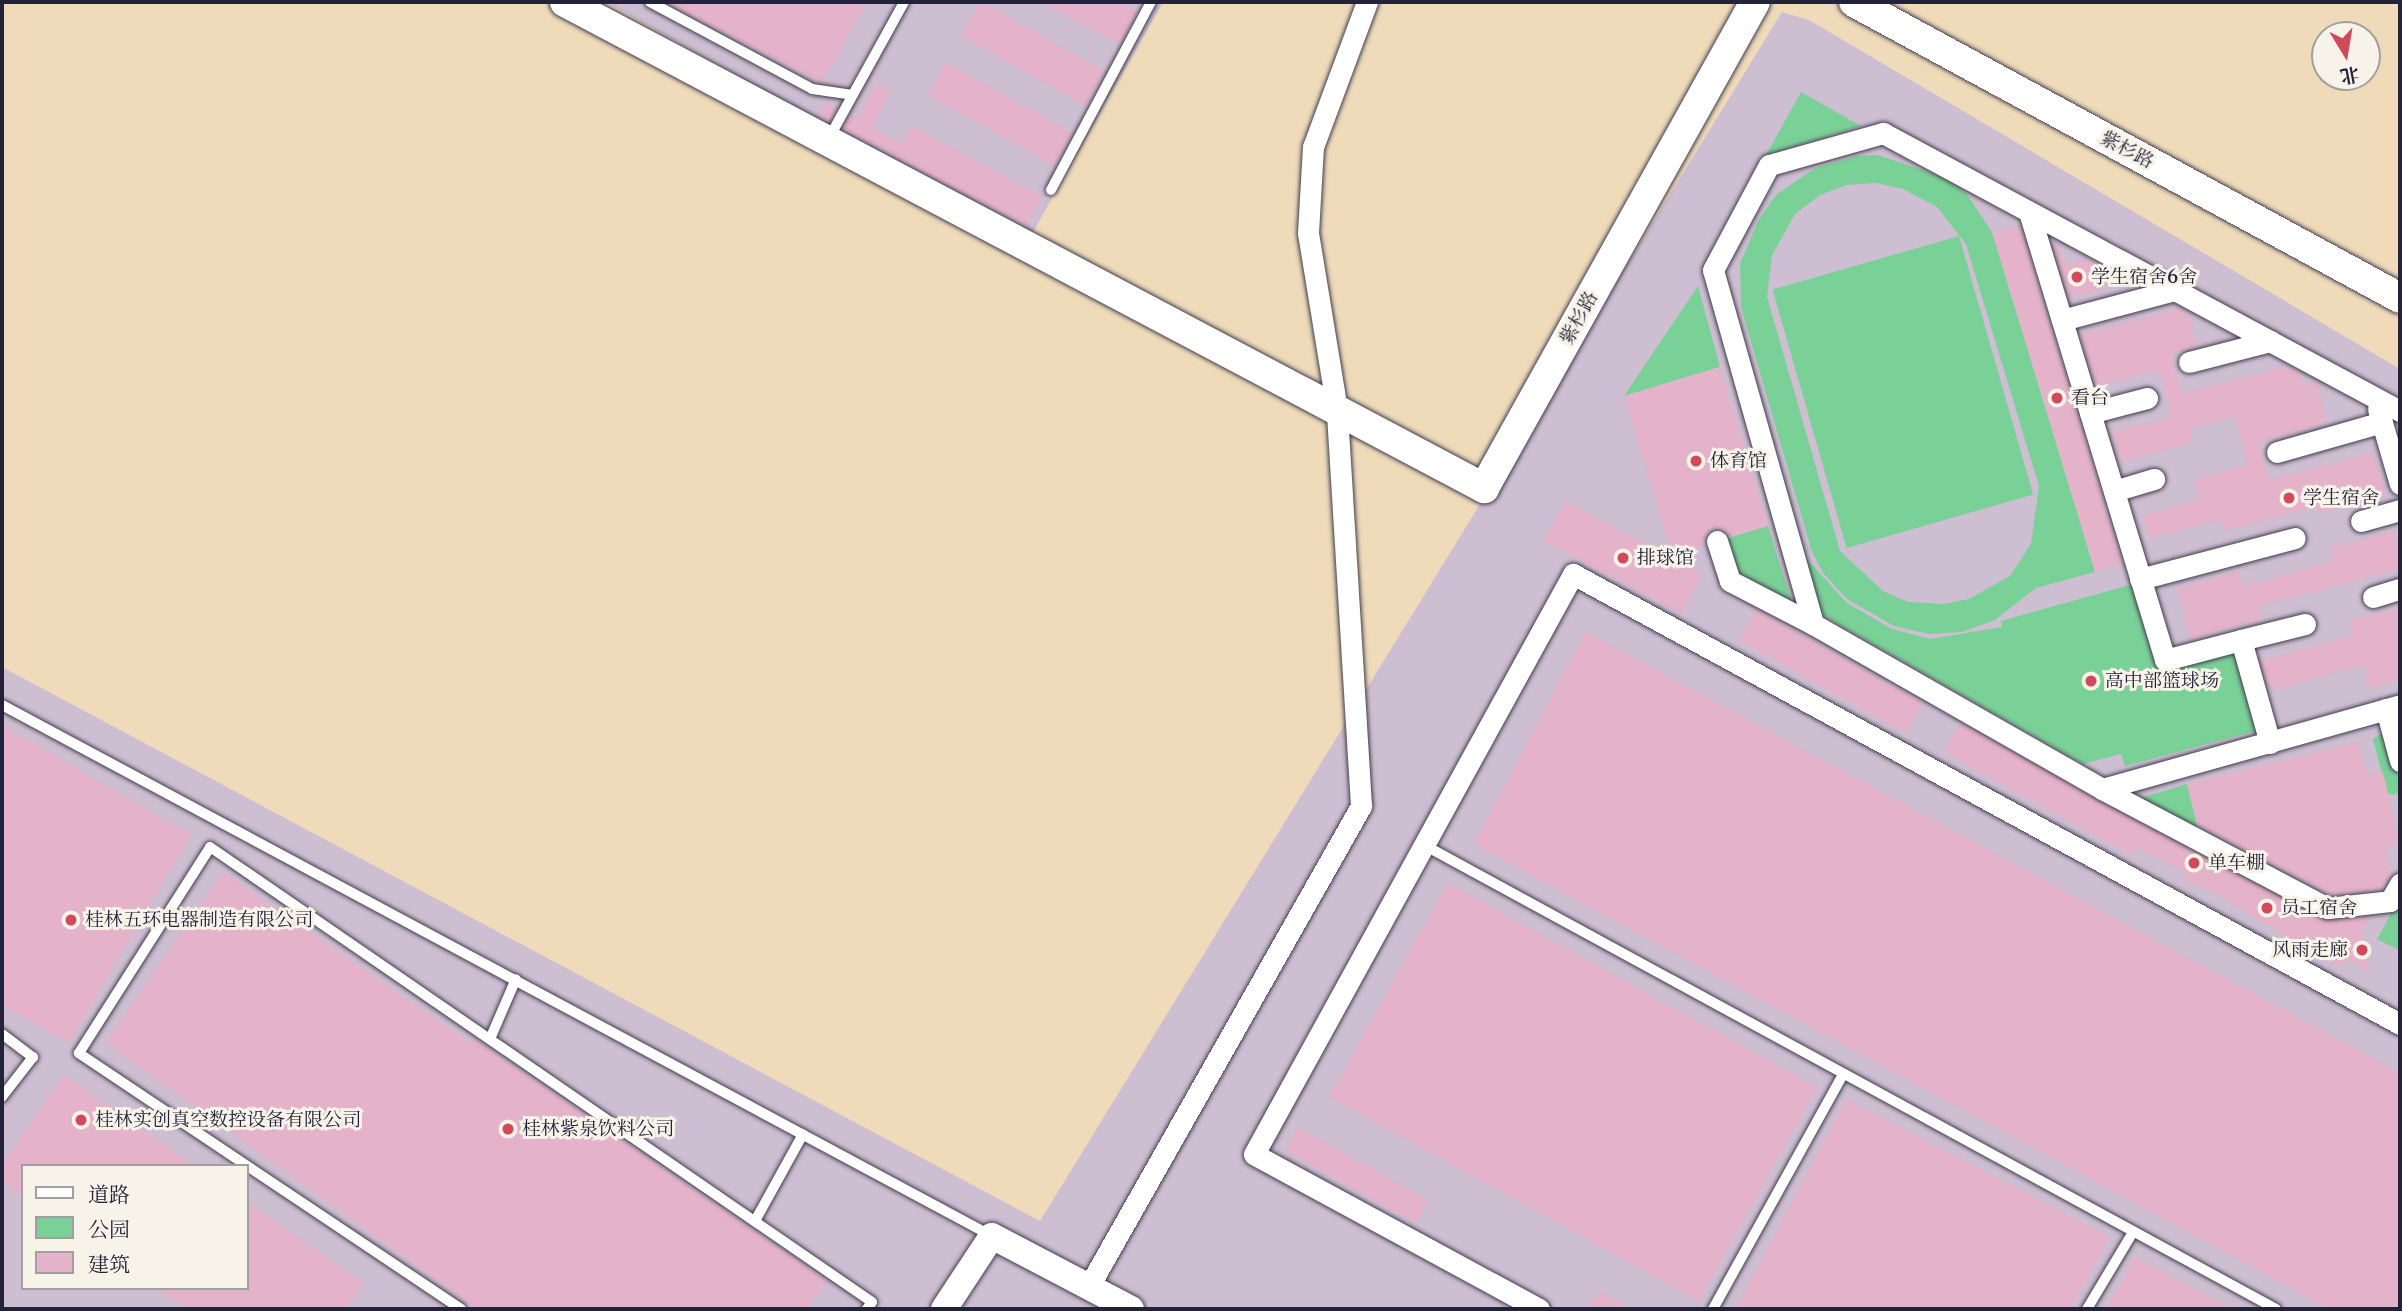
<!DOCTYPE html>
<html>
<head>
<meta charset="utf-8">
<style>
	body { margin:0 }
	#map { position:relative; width:2402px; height:1311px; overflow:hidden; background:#efdbba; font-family:"Libre Caslon Text","Noto Serif SC",serif }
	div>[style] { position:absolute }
	.industrial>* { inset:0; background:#cebed2 }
	.green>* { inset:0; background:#7ad197; transform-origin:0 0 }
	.building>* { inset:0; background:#e4b2c9; transform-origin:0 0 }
	.roads { filter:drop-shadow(0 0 2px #413e4e) drop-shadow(0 0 2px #413e4e) }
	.service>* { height:10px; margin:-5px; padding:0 5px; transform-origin:5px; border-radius:5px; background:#fff }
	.minor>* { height:21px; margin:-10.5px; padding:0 10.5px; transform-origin:10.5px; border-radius:10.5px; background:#fff }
	.tertiary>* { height:26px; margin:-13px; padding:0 13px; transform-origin:13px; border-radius:13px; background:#fff }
	.secondary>* { height:30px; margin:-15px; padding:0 15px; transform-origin:15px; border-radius:15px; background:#fff }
	.dots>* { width:19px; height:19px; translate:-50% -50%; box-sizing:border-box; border:4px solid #f7f3e8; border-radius:50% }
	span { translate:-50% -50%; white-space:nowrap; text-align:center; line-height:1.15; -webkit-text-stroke:6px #f7f3e8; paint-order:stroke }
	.street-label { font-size:19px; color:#22223b }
	.poi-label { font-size:19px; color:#22223b }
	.left { translate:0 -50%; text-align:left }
	.right { translate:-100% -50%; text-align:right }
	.frame { position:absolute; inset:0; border:4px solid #22223b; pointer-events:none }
	.legend { position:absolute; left:21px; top:1164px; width:228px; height:126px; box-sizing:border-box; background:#f7f3e8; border:2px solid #a29fa3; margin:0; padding:9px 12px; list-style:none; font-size:21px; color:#22223b }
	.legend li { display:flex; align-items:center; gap:14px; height:35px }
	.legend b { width:35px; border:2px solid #a29fa3 }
	.north { position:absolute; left:2311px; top:21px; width:70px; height:70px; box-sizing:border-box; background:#f7f3e8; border:2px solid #a29fa3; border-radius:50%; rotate:169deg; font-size:19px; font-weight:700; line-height:28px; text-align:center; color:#22223b }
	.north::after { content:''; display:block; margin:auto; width:24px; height:32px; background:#d1495b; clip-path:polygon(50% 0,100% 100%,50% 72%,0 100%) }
</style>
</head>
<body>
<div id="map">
	<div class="industrial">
		<div style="clip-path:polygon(606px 2px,1163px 2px,1029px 239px)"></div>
		<div style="clip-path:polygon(evenodd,1782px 12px,1809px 20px,2400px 369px,2400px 1309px,2px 1309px,2px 667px,1040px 1221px,1782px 12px,23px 1166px,247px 1166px,247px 1288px,23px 1288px,23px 1166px)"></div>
	</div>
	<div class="green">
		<div style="clip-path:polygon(1801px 92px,1861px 126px,1766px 155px)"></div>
		<div style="clip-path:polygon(evenodd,1878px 155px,1943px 177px,1966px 193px,1992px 232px,2095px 572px,2036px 588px,1995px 620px,1962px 632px,1929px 634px,1894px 626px,1847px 599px,1823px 573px,1812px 552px,1741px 307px,1740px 264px,1758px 221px,1776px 195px,1815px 168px,1857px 156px,1878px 155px,1876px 183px,1903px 189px,1937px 207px,1966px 244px,2039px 486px,2031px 544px,2010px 576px,1969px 599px,1944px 604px,1908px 602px,1883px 591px,1840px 551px,1767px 297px,1772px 255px,1795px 214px,1820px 195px,1846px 185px,1876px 183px)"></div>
		<div style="left:1959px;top:236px;width:269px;height:194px;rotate:74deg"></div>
		<div style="clip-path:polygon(1698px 286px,1720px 367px,1624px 396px)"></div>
		<div style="clip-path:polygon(1768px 526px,1793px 606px,1738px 578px,1725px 539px)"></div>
		<div style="clip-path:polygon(1803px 555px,1847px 603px,1892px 629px,1930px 639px,2002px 627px,2001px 621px,2137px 583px,2159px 665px,2237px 649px,2259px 730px,2125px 766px,2121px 754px,2083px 764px,1819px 613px)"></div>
		<div style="clip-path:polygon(2381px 734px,2387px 736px,2400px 784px,2399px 793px,2393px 795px,2387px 793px,2373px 739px)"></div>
		<div style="clip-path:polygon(2187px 784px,2199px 834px,2143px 802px,2144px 797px)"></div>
		<div style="clip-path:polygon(2400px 898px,2400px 951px,2377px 939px)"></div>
	</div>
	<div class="building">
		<div style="clip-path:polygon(666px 2px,867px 2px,822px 83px)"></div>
		<div style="left:980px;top:2px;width:143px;height:39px;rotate:29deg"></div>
		<div style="clip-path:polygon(1041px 2px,1119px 2px,1137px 12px,1120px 44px)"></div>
		<div style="left:946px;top:63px;width:144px;height:37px;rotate:29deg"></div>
		<div style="clip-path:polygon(876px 84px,891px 92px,872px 128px,901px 143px,911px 126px,1043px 197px,1026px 226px,843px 129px,851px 115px,858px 119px)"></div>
		<div style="left:826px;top:102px;width:13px;height:16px;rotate:29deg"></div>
		<div style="left:2019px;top:225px;width:354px;height:28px;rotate:73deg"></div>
		<div style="clip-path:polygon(2058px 244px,2064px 264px,2089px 259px,2096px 262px,2103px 289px,2068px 297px,2053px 245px)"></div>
		<div style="clip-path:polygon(2181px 308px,2187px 312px,2197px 346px,2171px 355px,2182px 394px,2288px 366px,2300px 372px,2303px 385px,2316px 381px,2327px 423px,2259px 442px,2269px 480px,2374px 453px,2386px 496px,2320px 513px,2318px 506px,2223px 531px,2220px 520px,2150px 538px,2143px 515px,2200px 500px,2194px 480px,2248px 465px,2235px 417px,2190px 429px,2193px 442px,2121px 461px,2113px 432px,2172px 417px,2160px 370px,2096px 386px,2080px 335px)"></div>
		<div style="clip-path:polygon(1720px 367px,1768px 526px,1730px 537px,1725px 531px,1714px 528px,1707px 533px,1705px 545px,1673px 555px,1624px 396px)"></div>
		<div style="left:1565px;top:501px;width:156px;height:45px;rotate:28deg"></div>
		<div style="clip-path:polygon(2396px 531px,2400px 569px,2258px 606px,2262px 619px,2191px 639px,2177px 588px,2239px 571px,2243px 586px,2333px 562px,2330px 548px)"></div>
		<div style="clip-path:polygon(2400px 608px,2400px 680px,2370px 688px,2364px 665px,2269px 691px,2260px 661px,2353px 636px,2349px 621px)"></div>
		<div style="left:1756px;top:610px;width:191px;height:35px;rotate:29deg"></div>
		<div style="clip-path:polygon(1586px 632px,2400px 1073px,2400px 1309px,2330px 1309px,1474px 844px)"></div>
		<div style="clip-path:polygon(1960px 723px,2322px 920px,2369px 917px,2362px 932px,2369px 972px,2346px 958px,2342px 967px,2311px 951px,2211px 891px,2183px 880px,2186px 873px,2136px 847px,2131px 855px,1944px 752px)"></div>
		<div style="clip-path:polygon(2px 725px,191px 835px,69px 1043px,2px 1005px)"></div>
		<div style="clip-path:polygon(2358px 742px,2367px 775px,2383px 772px,2400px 843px,2385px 849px,2391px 875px,2382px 889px,2331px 895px,2197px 824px,2187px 784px)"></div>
		<div style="clip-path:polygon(223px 872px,470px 1043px,473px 1038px,827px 1281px,807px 1309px,477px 1309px,106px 1043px)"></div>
		<div style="left:1448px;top:883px;width:422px;height:244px;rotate:29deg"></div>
		<div style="clip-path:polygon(64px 1075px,195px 1166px,23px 1166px,23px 1196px,2px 1181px,2px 1165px)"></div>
		<div style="clip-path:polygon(1846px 1099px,2110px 1237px,2070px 1309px,1736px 1309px)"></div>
		<div style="left:1298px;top:1128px;width:149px;height:26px;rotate:29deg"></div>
		<div style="clip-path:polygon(247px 1202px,364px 1283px,345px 1309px,186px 1309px,156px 1288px,247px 1288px)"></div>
		<div style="clip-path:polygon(2135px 1257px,2232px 1309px,2107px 1309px)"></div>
		<div style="clip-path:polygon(1599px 1291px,1630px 1309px,1589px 1309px)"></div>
	</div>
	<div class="roads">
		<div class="service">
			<div style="left:650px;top:2px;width:184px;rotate:28.2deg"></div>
			<div style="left:812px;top:89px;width:41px;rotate:8.3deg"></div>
			<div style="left:829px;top:138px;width:155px;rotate:-61.1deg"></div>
			<div style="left:1051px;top:190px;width:213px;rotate:-62deg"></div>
			<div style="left:2px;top:705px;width:1123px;rotate:28.21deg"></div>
			<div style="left:1424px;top:845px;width:970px;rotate:28.57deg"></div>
			<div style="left:2px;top:1034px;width:39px;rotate:37deg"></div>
			<div style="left:33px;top:1057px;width:51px;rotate:127.8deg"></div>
			<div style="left:490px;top:1039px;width:65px;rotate:-66.6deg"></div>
			<div style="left:755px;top:1221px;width:99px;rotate:-61.1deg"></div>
			<div style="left:461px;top:1309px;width:460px;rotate:-146.2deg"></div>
			<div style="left:79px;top:1053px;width:244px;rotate:-57.5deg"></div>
			<div style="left:210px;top:847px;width:803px;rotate:34.5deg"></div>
			<div style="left:872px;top:1302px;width:9px;rotate:126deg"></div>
			<div style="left:1713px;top:1309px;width:269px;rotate:-61deg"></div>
			<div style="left:2087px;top:1309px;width:90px;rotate:-59.1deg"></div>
		</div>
		<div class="minor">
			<div style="left:2029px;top:212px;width:468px;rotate:73.1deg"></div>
			<div style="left:2165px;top:660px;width:79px;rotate:-14.7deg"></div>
			<div style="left:2241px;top:640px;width:107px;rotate:74.3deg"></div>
			<div style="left:2062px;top:320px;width:117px;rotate:-14.9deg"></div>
			<div style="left:2189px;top:362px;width:84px;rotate:-14.5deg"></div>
			<div style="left:2378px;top:409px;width:78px;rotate:73.7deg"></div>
			<div style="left:2400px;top:411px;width:587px;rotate:-151.73deg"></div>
			<div style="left:1883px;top:133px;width:118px;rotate:164.3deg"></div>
			<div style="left:1769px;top:165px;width:119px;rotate:118.1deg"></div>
			<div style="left:1713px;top:270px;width:368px;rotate:74.2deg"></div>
			<div style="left:1813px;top:624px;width:333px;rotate:29.7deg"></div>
			<div style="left:2102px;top:789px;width:310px;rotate:-15.7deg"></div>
			<div style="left:2090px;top:413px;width:59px;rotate:-14.7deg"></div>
			<div style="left:2277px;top:452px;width:109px;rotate:-15.9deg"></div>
			<div style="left:2114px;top:491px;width:42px;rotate:-16.7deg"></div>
			<div style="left:2361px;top:521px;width:41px;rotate:-15.8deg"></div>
			<div style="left:1717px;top:541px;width:42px;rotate:72deg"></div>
			<div style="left:1730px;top:581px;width:93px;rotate:27.4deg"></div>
			<div style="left:2140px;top:579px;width:160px;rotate:-14.8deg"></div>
			<div style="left:2373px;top:597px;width:28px;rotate:-17deg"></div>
			<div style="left:2241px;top:640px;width:66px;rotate:-14deg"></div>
			<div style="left:2386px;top:709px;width:54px;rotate:74.9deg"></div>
			<div style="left:2102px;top:789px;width:255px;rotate:27.8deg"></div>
			<div style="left:2328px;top:908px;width:62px;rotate:-6.4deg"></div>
			<div style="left:2390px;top:901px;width:20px;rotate:-60deg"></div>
			<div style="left:1089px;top:1286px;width:552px;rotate:-60.46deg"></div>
			<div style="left:1361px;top:806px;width:397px;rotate:-93.5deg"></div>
			<div style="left:1337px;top:410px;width:179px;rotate:-99.3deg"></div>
			<div style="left:1308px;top:233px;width:86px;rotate:-86.7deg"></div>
			<div style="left:1313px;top:147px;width:155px;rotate:-69.6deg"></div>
			<div style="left:1539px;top:1309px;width:324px;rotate:-151.5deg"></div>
			<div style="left:1254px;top:1154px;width:662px;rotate:-61.19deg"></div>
			<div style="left:1573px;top:574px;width:942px;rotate:28.55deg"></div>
		</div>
		<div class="tertiary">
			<div style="left:944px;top:1309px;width:87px;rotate:-56.7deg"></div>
			<div style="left:992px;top:1236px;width:157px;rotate:27.7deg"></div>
		</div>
		<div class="secondary">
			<div style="left:565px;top:2px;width:1040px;rotate:27.87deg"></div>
			<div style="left:1484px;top:488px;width:556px;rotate:-60.86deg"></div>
			<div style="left:1854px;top:2px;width:621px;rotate:28.46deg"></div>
		</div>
	</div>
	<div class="dots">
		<div style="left:2077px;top:277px;background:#d1495b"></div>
		<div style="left:2057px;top:398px;background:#d1495b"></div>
		<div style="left:1696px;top:461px;background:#d1495b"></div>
		<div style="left:2289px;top:498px;background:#d1495b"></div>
		<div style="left:1623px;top:558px;background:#d1495b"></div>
		<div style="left:2091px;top:681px;background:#d1495b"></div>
		<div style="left:2194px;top:863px;background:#d1495b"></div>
		<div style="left:2267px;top:908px;background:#d1495b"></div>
		<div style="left:71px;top:920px;background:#d1495b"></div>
		<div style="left:2362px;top:950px;background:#d1495b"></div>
		<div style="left:81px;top:1120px;background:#d1495b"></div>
		<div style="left:508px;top:1129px;background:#d1495b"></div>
	</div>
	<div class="street-label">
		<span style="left:2127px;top:150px;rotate:28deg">紫杉路</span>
		<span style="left:1579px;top:318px;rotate:-61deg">紫杉路</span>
	</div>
	<div class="poi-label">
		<span class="left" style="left:2091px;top:277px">学生宿舍6舍</span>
		<span class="left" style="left:2071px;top:398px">看台</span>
		<span class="left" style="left:1710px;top:461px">体育馆</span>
		<span class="left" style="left:2303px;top:498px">学生宿舍</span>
		<span class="left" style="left:1637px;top:558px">排球馆</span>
		<span class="left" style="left:2105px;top:681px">高中部篮球场</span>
		<span class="left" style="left:2208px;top:863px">单车棚</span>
		<span class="left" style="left:2281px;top:908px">员工宿舍</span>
		<span class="left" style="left:85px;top:920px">桂林五环电器制造有限公司</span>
		<span class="right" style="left:2348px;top:950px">风雨走廊</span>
		<span class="left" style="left:95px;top:1120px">桂林实创真空数控设备有限公司</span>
		<span class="left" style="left:522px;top:1129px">桂林紫泉饮料公司</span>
	</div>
	<div class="frame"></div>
	<ul class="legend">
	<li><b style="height:9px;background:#fff"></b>道路</li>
	<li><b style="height:19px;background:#7ad197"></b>公园</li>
	<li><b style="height:19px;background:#e4b2c9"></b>建筑</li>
	</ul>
	<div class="north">北</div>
</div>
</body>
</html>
